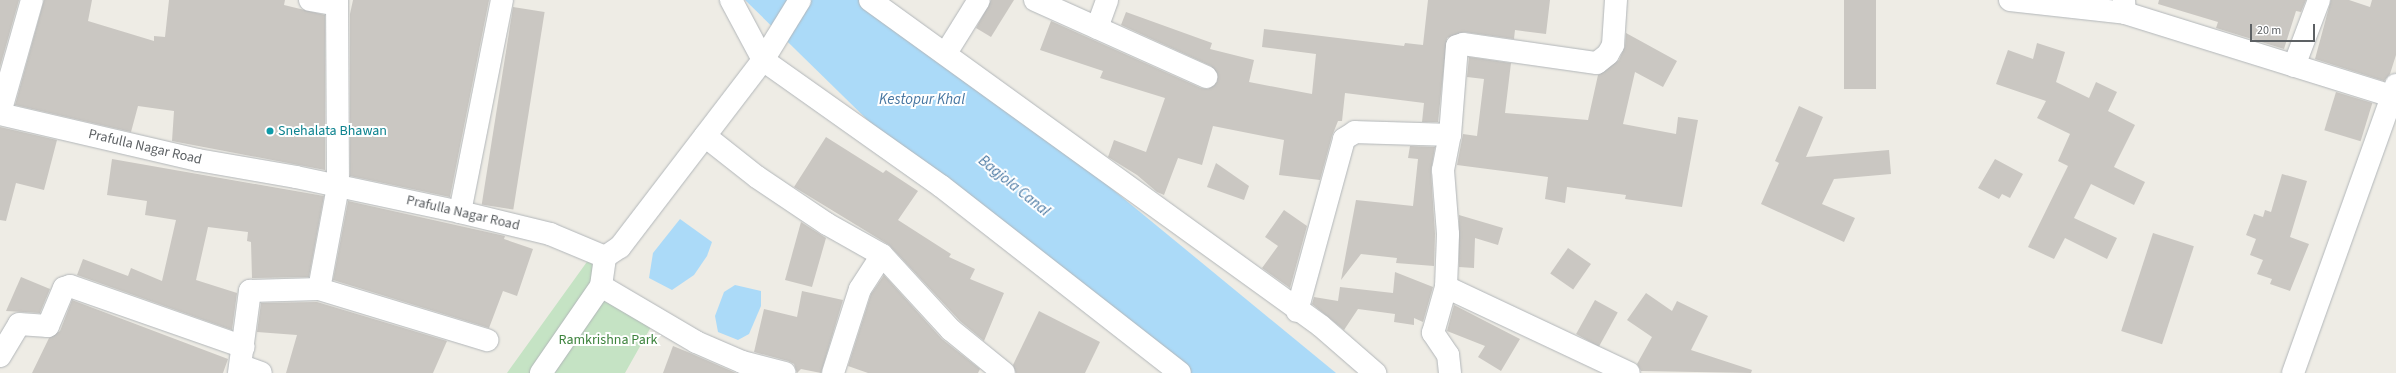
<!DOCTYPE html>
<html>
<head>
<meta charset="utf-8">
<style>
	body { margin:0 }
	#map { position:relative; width:2396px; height:373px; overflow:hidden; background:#eeece5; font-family:"Source Sans 3",sans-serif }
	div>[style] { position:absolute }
	.green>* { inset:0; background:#c5e3c4 }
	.water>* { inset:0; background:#abdaf8 }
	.building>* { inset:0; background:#cac7c2; transform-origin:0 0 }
	.roads { filter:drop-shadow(0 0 1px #b2b6b9) drop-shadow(0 0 1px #b2b6b9) }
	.minor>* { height:22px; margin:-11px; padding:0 11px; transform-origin:11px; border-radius:11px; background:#fff }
	.tertiary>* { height:22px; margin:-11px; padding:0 11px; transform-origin:11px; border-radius:11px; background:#fff }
	.dots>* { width:11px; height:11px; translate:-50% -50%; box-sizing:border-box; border:2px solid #fff; border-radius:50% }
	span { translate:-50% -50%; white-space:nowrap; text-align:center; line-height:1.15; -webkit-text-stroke:4px #fff; paint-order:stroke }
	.culture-label { font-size:14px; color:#0d838f }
	.left { translate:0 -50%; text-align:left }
	.street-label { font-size:14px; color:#5d6164 }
	.park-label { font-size:14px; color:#3d833d }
	.water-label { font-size:15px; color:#4776a1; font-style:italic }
	.scale { position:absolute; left:2250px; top:24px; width:65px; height:18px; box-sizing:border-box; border:2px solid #5d6164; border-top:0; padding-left:5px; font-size:12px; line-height:14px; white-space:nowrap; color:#5d6164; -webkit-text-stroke:3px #fff; paint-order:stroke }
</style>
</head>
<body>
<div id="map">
	<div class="green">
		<div style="clip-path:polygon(589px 259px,598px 273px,602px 297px,656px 318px,625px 373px,507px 373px)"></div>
	</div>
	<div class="water">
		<div style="clip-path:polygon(745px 0,882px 0,1336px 373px,1174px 373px,887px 139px)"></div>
		<div style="clip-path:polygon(680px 219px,712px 242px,707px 256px,694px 275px,672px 290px,649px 278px,653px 253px)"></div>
		<div style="clip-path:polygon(735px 285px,761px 291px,761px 306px,749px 334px,738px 340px,718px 332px,715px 316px,724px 292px)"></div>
	</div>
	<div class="building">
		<div style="clip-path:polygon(0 0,19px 0,0 67px)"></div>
		<div style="clip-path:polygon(44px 0,92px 0,88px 21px,154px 41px,154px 36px,165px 37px,169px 0,285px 0,284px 5px,325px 15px,325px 170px,172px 141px,174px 111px,138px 106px,131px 132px,15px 105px)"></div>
		<div style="clip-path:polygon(353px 0,489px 0,450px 197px,350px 176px,350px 14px)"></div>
		<div style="clip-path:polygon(991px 0,1014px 0,991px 37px,976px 28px)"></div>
		<div style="clip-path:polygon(1428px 0,1550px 0,1546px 34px,1515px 30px,1514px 39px,1464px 32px,1447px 38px,1438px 122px,1422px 122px,1424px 103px,1345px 93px,1342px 121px,1338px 121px,1332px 136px,1320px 180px,1279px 175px,1284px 140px,1213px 126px,1202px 165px,1178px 158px,1164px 195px,1157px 192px,1137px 175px,1108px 157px,1114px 140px,1146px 152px,1165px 98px,1100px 78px,1103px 71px,1040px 50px,1051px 21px,1201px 88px,1208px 89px,1217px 82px,1218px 75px,1211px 66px,1121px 25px,1126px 12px,1212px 43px,1210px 49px,1254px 60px,1249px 82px,1312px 94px,1316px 54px,1262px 47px,1264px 29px,1404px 46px,1405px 43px,1423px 45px)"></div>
		<div style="left:1844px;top:0;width:32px;height:89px"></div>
		<div style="clip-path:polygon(2159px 0,2306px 0,2301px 12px,2296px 11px,2284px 49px,2216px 28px,2218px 22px,2158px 4px)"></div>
		<div style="clip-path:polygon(2331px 0,2349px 0,2370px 7px,2372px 0,2396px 0,2396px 55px,2390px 74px,2384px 81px,2315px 59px)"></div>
		<div style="left:513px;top:7px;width:32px;height:200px;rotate:9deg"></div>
		<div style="clip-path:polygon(1626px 33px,1677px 61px,1663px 87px,1635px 72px,1623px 124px,1676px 134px,1678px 117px,1698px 120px,1682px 207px,1625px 199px,1626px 195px,1567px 187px,1565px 203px,1545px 199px,1548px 177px,1457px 165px,1463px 134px,1477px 136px,1484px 79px,1467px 77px,1469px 57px,1511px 63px,1505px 113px,1588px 120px,1598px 75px,1619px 60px,1625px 46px)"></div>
		<div style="clip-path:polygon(2037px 43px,2065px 52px,2056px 82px,2089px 98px,2096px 82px,2117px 92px,2108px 111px,2135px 125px,2114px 167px,2145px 182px,2134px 205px,2091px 184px,2074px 218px,2117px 238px,2107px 259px,2065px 238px,2054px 259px,2028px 247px,2068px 166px,2058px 161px,2070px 134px,2037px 118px,2046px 101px,1996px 84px,2008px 50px,2033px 59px)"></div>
		<div style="left:2336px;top:92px;width:38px;height:40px;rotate:17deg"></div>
		<div style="clip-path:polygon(1799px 106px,1823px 117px,1806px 157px,1889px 150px,1891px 174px,1834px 179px,1822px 204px,1855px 218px,1844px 242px,1761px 204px,1779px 163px,1775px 161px)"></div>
		<div style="clip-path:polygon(0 127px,57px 140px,44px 190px,16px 183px,6px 221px,0 220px)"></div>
		<div style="clip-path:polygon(826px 137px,883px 173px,886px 170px,918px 191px,898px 220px,951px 254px,949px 257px,975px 269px,970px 279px,1004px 293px,984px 341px,960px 321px,889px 245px,794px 187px)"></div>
		<div style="clip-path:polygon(1410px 146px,1435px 147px,1431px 171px,1435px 234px,1434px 266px,1396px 263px,1397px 258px,1361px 254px,1341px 280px,1356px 200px,1413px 206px,1418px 159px,1408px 158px)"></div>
		<div style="clip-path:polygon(112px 159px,324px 196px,309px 277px,252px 278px,251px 242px,247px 241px,248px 232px,208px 227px,196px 280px,237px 293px,232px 330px,77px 275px,83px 259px,128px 276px,131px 268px,162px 281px,176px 220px,145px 215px,147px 201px,107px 195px)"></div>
		<div style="clip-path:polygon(1995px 159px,2023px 174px,2010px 198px,2002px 194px,1999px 199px,1978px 188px)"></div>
		<div style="clip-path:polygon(1216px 163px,1249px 186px,1244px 200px,1207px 187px)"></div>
		<div style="clip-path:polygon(2282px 174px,2307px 181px,2290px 237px,2309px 244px,2290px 291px,2270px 284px,2272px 279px,2257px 274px,2263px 260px,2250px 255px,2256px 239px,2246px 235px,2254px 214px,2263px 217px,2265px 210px,2271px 212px)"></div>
		<div style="clip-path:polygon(348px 201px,505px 236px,504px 239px,533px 249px,517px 296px,503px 291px,489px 328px,333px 280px)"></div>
		<div style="clip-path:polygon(1284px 210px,1307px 226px,1290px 288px,1262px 268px,1278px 246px,1265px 237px)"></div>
		<div style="clip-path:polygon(1459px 215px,1503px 228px,1498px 245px,1475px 238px,1474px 268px,1459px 267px)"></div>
		<div style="clip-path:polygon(801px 222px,826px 238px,812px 287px,785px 280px)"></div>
		<div style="left:2153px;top:233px;width:43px;height:103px;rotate:18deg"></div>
		<div style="left:1568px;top:248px;width:28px;height:31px;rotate:35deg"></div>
		<div style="clip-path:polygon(1395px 272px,1433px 287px,1423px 322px,1414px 318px,1414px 325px,1394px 322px,1395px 314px,1358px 309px,1344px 330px,1312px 304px,1314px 297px,1338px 301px,1340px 287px,1393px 293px)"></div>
		<div style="clip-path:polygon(884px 275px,942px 339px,980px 369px,978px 373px,868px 373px,848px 366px,871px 294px)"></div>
		<div style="clip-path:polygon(21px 277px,50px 289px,40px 313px,6px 311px)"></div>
		<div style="clip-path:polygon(802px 291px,843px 300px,821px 373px,801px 369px,797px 373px,794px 364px,788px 361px,754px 352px,764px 309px,797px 317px)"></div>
		<div style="clip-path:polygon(1646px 293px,1672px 311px,1677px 301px,1708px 316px,1691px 350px,1752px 370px,1751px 373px,1641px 371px,1637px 364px,1652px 337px,1627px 320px)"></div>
		<div style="clip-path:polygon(72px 300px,228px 359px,223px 373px,32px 373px,49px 338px,60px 331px)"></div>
		<div style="left:1595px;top:300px;width:26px;height:39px;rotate:29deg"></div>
		<div style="clip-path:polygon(317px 302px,447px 341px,433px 373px,286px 373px,297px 335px,257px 332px,261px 303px)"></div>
		<div style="clip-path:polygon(1454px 305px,1520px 339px,1501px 371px,1478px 357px,1485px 346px,1447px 331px)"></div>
		<div style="clip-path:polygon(1039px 311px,1100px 342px,1085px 373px,1016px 373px,1013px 365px)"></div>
		<div style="clip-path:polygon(673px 346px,690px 353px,736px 373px,663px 373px)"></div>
	</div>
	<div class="roads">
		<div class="minor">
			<div style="left:310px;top:0;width:27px;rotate:10deg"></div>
			<div style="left:731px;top:0;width:68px;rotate:61.9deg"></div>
			<div style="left:763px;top:60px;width:218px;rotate:35.3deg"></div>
			<div style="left:941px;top:186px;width:303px;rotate:38deg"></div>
			<div style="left:870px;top:0;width:556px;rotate:35.86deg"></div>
			<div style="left:1321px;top:326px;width:72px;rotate:41deg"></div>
			<div style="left:1035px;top:0;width:188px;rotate:24.2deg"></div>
			<div style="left:2010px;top:0;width:116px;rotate:6.4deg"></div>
			<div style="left:2124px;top:0;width:13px;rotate:86deg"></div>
			<div style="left:2125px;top:13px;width:280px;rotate:17.3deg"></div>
			<div style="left:1097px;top:28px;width:30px;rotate:-70deg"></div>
			<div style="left:946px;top:53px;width:62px;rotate:-58.1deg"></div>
			<div style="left:2294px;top:66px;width:71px;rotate:-69.3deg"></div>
			<div style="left:0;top:113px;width:117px;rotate:-74.2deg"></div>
			<div style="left:705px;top:136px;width:66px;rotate:38.3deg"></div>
			<div style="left:757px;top:177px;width:84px;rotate:33.9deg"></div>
			<div style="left:827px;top:224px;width:63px;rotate:29.4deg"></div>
			<div style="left:882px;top:255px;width:102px;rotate:47.4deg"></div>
			<div style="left:951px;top:330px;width:68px;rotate:39.1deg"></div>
			<div style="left:460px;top:212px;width:216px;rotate:-78.8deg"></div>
			<div style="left:601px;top:286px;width:110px;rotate:30.5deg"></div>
			<div style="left:696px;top:342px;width:50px;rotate:23.5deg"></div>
			<div style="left:742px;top:362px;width:44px;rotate:14.3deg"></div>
			<div style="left:1446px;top:287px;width:202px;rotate:25.2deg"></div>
			<div style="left:319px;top:289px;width:105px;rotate:-79.5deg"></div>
			<div style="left:338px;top:186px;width:186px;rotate:-90.3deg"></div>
			<div style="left:1297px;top:311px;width:178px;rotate:-74.7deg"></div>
			<div style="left:1344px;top:139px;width:13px;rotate:-32deg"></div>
			<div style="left:1355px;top:132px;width:95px;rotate:1.8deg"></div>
			<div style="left:0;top:356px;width:37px;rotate:-59deg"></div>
			<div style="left:19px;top:324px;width:29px;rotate:4deg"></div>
			<div style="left:48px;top:326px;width:41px;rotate:-67.2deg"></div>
			<div style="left:64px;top:288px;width:6px;rotate:-18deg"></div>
			<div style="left:70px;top:286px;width:184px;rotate:19.3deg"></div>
			<div style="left:242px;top:366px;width:20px;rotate:20deg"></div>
			<div style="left:239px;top:373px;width:83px;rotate:-82.4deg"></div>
			<div style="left:250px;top:291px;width:69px;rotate:-1.7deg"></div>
			<div style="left:319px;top:289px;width:176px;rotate:16.9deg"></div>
			<div style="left:541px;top:373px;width:106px;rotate:-55.4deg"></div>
			<div style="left:601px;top:286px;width:29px;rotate:-82deg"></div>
			<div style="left:833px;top:373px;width:88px;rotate:-72.2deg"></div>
			<div style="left:860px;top:289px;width:40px;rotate:-57.1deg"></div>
			<div style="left:1450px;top:373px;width:18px;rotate:-96deg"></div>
			<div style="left:1448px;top:355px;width:27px;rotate:-124deg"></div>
			<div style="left:1433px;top:333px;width:48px;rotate:-74.2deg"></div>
			<div style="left:1446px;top:287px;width:53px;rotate:-87.8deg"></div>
			<div style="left:1448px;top:234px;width:64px;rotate:-94.5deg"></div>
			<div style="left:1443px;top:170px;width:36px;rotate:-79deg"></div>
			<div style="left:1450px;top:135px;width:89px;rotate:-85.5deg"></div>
			<div style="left:1457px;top:46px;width:6px;rotate:-18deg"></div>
			<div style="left:1463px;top:44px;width:135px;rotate:8.1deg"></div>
			<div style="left:1597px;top:63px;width:14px;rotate:-39deg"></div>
			<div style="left:1608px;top:54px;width:10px;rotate:-61deg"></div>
			<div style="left:1613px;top:45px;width:45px;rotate:-86.2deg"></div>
			<div style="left:2293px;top:373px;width:306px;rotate:-70.3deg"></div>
		</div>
		<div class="tertiary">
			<div style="left:0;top:114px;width:203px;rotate:13.1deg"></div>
			<div style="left:198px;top:160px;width:99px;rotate:9.8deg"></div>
			<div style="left:296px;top:177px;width:168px;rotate:12deg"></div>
			<div style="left:460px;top:212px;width:93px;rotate:13.7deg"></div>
			<div style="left:550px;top:234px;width:60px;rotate:22.7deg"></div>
			<div style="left:605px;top:257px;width:18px;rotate:-34deg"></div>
			<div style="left:620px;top:247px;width:235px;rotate:-52.6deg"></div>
			<div style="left:763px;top:60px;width:70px;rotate:-58.3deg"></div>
		</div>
	</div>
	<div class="dots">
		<div style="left:270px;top:131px;background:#0f9aa8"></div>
	</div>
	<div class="culture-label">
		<span class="left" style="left:278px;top:131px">Snehalata Bhawan</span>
	</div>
	<div class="street-label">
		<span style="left:145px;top:147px;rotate:13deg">Prafulla Nagar Road</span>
		<span style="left:463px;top:213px;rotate:13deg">Prafulla Nagar Road</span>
	</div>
	<div class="park-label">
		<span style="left:608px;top:340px">Ramkrishna Park</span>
	</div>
	<div class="water-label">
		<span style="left:922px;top:100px">Kestopur Khal</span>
		<span style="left:1014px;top:186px;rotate:39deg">Bagjola Canal</span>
	</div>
	<div class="scale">20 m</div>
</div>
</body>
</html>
